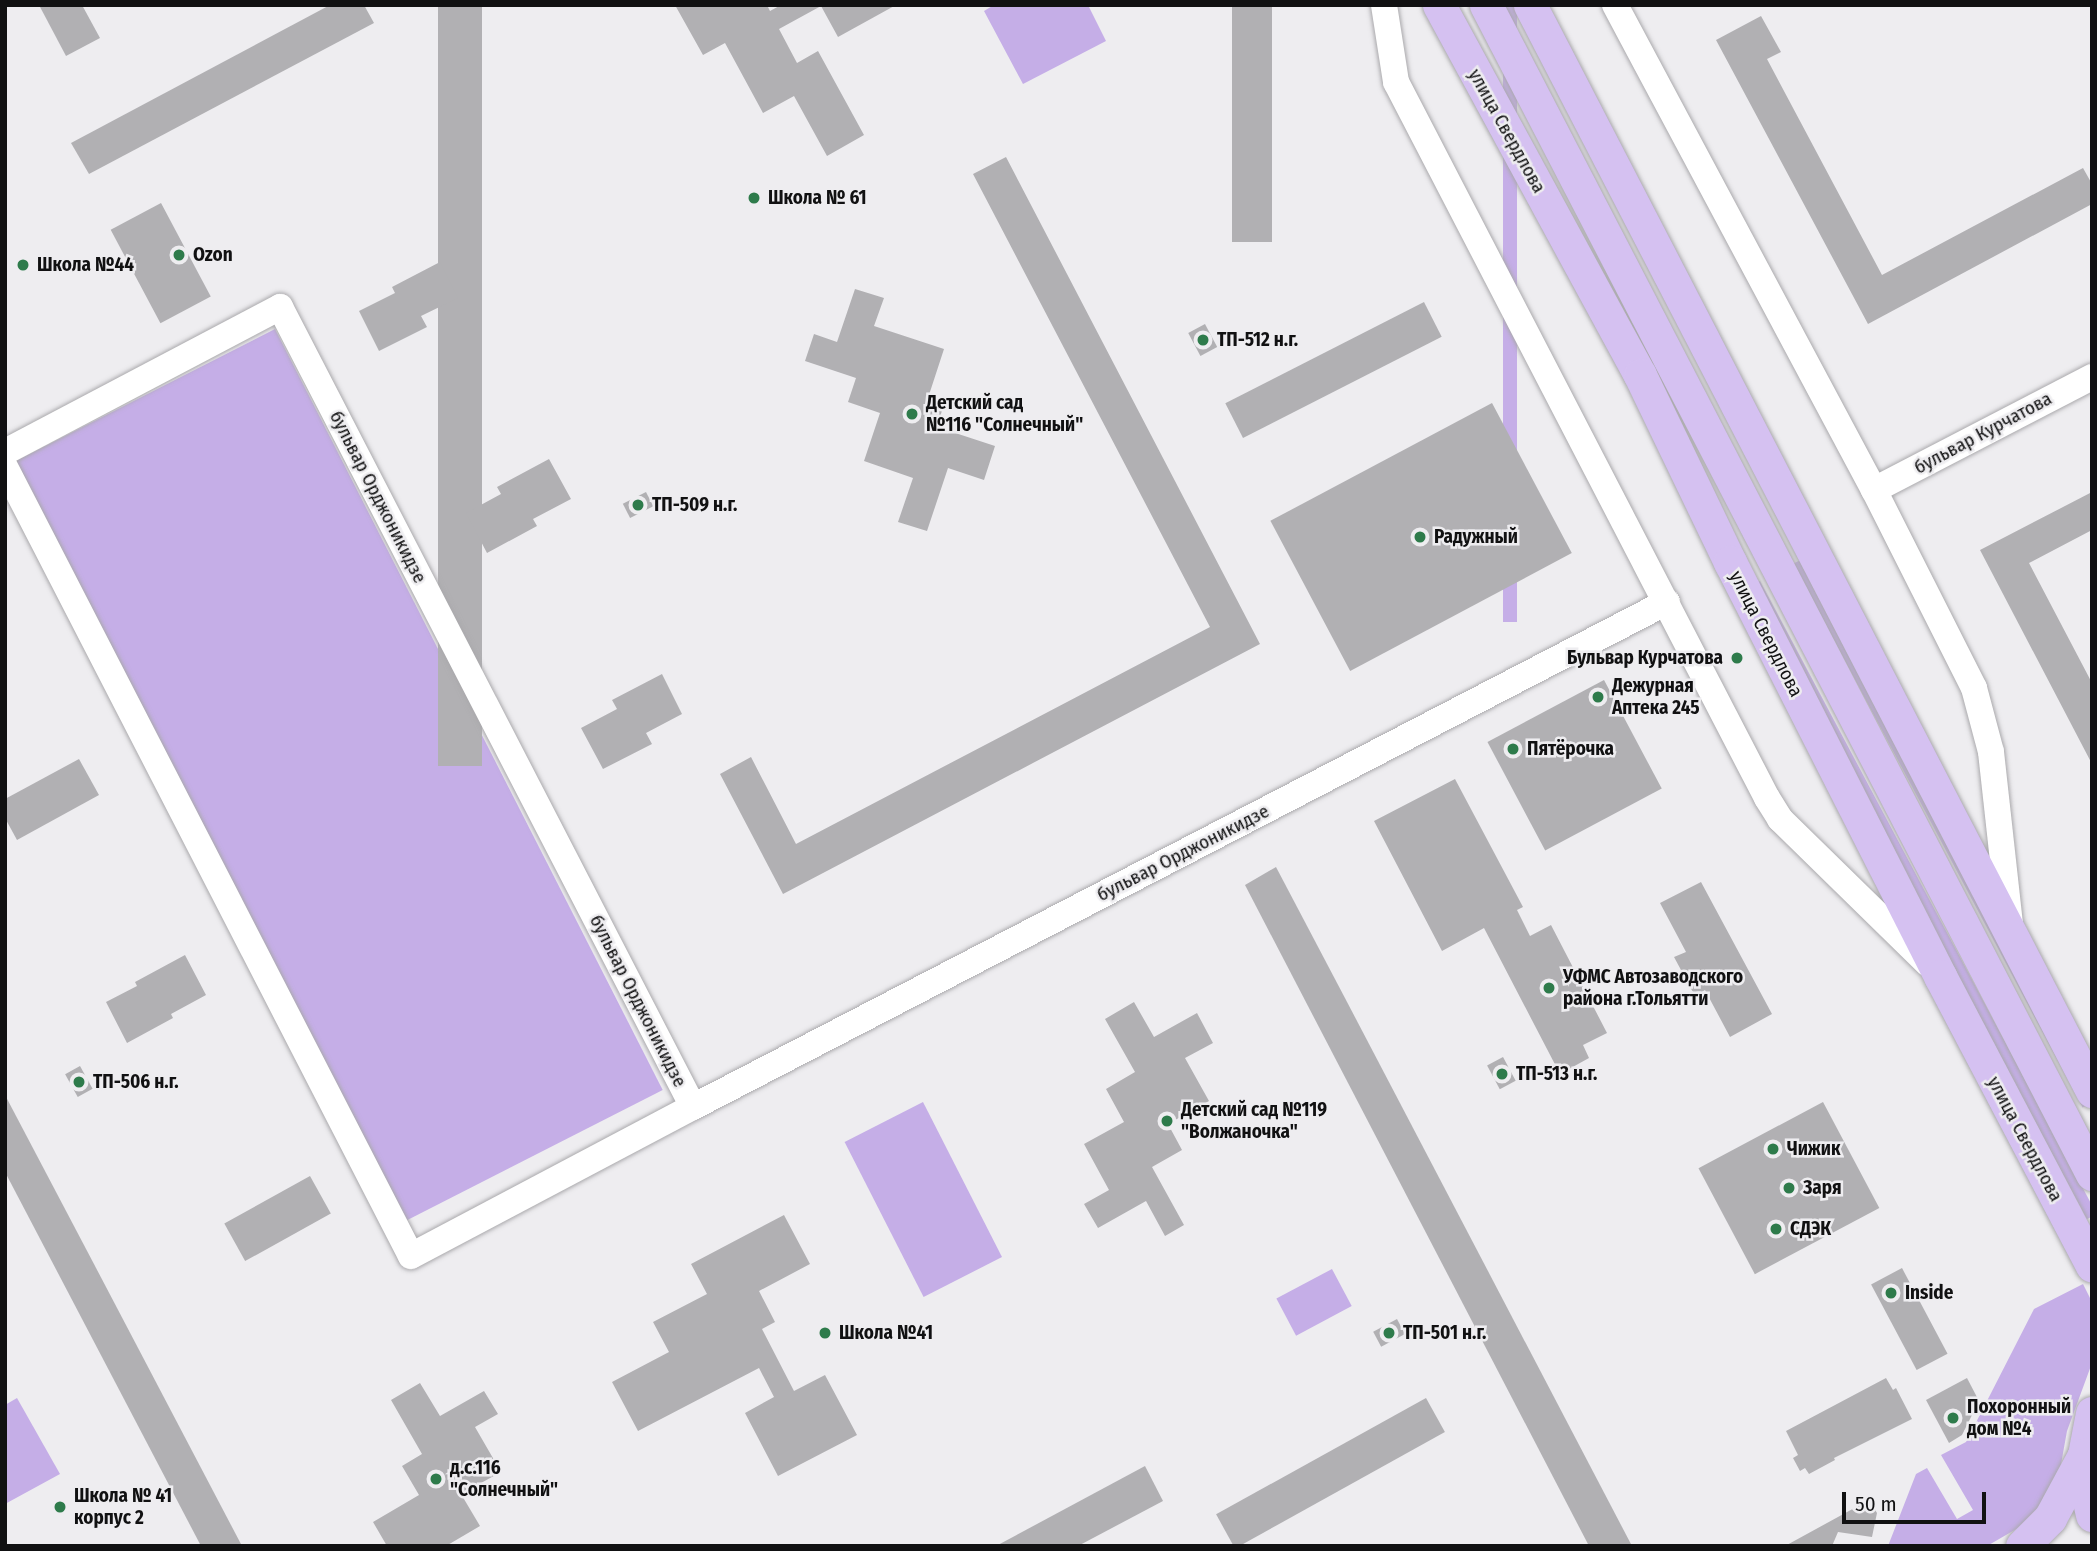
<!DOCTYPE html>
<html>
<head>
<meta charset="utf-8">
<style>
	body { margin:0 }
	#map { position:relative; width:2097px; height:1551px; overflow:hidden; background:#eeedf0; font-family:"Fira Sans Condensed",sans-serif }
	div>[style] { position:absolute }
	.green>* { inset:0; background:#c5aee7; transform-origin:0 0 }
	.building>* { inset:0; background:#b1b0b3; transform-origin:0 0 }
	.roads { filter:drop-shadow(0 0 2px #aaa9ac) drop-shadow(0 0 2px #aaa9ac) }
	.minor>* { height:26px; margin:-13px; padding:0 13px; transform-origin:13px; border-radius:13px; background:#fff }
	.major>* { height:33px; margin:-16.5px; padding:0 16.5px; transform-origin:16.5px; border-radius:16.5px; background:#d5c1f1 }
	.dots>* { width:19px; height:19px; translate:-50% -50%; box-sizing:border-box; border:4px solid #eeedf0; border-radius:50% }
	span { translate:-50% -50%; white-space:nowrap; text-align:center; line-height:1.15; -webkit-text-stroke:5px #eeedf0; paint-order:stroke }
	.street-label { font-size:19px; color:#111112 }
	.poi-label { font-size:19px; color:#111112; font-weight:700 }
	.left { translate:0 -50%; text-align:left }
	.right { translate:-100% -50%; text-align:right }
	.frame { position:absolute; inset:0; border:7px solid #111112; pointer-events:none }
	.scale { position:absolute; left:1842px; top:1492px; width:144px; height:32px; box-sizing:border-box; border:4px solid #111112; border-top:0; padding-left:9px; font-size:21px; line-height:24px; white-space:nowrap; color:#111112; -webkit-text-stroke:5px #eeedf0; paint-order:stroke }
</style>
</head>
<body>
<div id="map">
	<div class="green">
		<div style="clip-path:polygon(994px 5px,1088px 5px,1106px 41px,1023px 84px,984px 11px)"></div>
		<div style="left:1503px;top:5px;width:14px;height:617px"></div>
		<div style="left:275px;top:329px;width:854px;height:292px;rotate:63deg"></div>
		<div style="left:1804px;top:558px;width:616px;height:12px;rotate:62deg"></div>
		<div style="left:1760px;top:581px;width:717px;height:11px;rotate:62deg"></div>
		<div style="left:923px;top:1102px;width:174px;height:88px;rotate:63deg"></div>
		<div style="left:1332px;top:1269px;width:42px;height:63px;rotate:62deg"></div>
		<div style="clip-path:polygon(2083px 1284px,2092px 1302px,2092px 1363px,2067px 1431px,2058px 1481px,2025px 1524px,1987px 1546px,1888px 1546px,1916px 1474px,1927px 1468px,1957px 1519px,1973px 1510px,1941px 1455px,1966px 1442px,2034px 1309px)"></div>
		<div style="clip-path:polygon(17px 1398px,60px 1474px,5px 1504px,5px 1405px)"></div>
	</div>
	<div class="building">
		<div style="clip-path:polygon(39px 5px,82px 5px,100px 38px,66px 56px)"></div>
		<div style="clip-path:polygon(330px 5px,364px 5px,374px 23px,89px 174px,71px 143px)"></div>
		<div style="left:438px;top:5px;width:44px;height:761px"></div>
		<div style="clip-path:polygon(675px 5px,767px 5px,770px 11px,781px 5px,896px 5px,838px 37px,821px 6px,779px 29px,797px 63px,818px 51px,864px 135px,827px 156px,794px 96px,763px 113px,725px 43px,703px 55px)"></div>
		<div style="left:1232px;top:5px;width:40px;height:237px"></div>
		<div style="clip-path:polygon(1761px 16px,1781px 52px,1767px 59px,1882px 275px,2083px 168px,2092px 184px,2092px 204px,1868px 324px,1716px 40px)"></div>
		<div style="clip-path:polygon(1006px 157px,1260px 644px,783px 894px,720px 774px,751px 757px,796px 844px,1210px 627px,973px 174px)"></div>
		<div style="left:161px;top:203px;width:106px;height:57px;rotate:62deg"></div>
		<div style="clip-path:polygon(440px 262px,458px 298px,421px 316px,427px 327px,379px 351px,359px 311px,395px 293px,392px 287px)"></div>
		<div style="clip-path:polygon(855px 289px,884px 298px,874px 326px,944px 349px,928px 398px,944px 404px,937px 427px,995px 446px,984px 480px,948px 468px,927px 531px,898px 522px,913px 478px,864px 461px,880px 413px,848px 402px,856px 378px,805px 361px,814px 334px,837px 342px)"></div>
		<div style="left:1424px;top:302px;width:39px;height:223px;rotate:63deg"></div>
		<div style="left:1205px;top:324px;width:26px;height:19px;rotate:62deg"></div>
		<div style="left:1492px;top:403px;width:170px;height:251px;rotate:62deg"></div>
		<div style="clip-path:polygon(549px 459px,571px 499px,533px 519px,537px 526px,487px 553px,466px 513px,501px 494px,497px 487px)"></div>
		<div style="left:646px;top:492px;width:16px;height:26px;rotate:63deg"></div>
		<div style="clip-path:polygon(2092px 492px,2092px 530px,2029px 563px,2092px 683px,2092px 764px,1980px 550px)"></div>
		<div style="clip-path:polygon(662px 674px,682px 714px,646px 733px,652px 744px,603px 769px,581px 728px,617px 709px,612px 700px)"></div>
		<div style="left:1604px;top:680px;width:123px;height:132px;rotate:62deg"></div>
		<div style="clip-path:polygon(79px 759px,99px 795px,17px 840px,5px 818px,5px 799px)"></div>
		<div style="clip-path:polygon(1455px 779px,1523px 907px,1517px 910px,1530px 936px,1551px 925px,1607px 1033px,1583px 1045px,1589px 1058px,1560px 1074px,1484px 928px,1442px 951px,1374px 821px)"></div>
		<div style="clip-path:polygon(1276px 867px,1346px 1000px,1632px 1546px,1589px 1546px,1245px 885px)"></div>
		<div style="clip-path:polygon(1701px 882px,1772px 1014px,1730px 1037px,1705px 990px,1695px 996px,1674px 957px,1686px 952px,1660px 903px)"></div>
		<div style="clip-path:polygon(185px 955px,206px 995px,171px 1014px,173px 1018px,127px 1043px,106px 1002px,137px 986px,135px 982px)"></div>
		<div style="clip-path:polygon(1134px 1002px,1154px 1037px,1197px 1013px,1213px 1043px,1185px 1058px,1209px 1101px,1168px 1124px,1182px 1150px,1152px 1167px,1184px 1225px,1165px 1236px,1146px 1201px,1098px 1228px,1084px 1204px,1109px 1190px,1084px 1144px,1124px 1122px,1106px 1089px,1135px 1072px,1105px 1019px)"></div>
		<div style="left:1503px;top:1057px;width:27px;height:18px;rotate:62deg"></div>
		<div style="left:80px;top:1066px;width:26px;height:17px;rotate:61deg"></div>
		<div style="clip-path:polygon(5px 1095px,95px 1266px,242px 1546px,201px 1546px,5px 1172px)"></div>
		<div style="left:1823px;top:1102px;width:120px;height:141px;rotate:62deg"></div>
		<div style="left:310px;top:1176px;width:43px;height:98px;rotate:61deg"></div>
		<div style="clip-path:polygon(784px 1215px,810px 1264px,759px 1291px,775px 1322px,762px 1329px,794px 1391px,825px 1375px,857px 1435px,778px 1476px,745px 1413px,774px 1397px,759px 1368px,638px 1431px,612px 1382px,669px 1352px,653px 1322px,707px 1294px,691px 1264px)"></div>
		<div style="left:1902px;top:1268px;width:97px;height:35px;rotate:62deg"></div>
		<div style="left:1397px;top:1319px;width:17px;height:27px;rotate:62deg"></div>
		<div style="clip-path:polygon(1886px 1378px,1893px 1390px,1896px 1388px,1912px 1419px,1834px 1458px,1835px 1460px,1809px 1474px,1805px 1468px,1800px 1471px,1793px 1458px,1798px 1455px,1786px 1431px)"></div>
		<div style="clip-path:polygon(1967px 1378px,1979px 1401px,1962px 1435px,1949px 1443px,1926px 1400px)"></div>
		<div style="clip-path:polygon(420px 1383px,440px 1416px,484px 1391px,498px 1414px,475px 1427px,501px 1472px,461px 1494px,480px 1526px,446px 1546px,387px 1546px,373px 1522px,419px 1495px,402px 1466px,422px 1454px,391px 1400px)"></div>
		<div style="left:1426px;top:1398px;width:39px;height:240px;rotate:61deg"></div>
		<div style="clip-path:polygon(1145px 1466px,1163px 1501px,1078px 1546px,996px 1546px)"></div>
		<div style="clip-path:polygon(1869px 1500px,1877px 1513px,1872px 1537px,1838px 1532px,1832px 1546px,1785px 1546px)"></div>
	</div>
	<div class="roads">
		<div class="minor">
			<div style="left:1384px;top:5px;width:78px;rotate:81.1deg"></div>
			<div style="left:1396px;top:82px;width:806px;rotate:62.61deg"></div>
			<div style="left:1767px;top:798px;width:25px;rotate:58deg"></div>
			<div style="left:1780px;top:819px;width:207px;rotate:44.4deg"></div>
			<div style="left:1615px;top:5px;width:550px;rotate:61.9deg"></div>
			<div style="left:1874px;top:490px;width:222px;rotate:63.2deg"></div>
			<div style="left:1974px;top:688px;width:66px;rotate:75.1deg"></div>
			<div style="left:1991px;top:752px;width:172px;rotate:83.7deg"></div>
			<div style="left:5px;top:452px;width:311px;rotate:-27.8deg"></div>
			<div style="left:280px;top:307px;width:900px;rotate:62.69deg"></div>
			<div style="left:693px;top:1107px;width:1097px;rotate:-27.41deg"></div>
			<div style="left:5px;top:467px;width:887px;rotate:62.77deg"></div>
			<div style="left:411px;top:1256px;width:319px;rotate:-27.9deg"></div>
			<div style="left:1874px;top:490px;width:246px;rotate:-27.4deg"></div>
		</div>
		<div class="major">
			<div style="left:1439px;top:5px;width:421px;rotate:61.5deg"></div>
			<div style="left:1640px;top:375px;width:208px;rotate:64.3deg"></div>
			<div style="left:1730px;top:562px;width:464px;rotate:63.1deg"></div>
			<div style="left:1940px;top:976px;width:327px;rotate:62.3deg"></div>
			<div style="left:1486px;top:5px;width:1317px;rotate:62.6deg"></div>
			<div style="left:1530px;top:5px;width:1223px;rotate:62.64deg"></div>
			<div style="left:2092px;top:1413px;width:43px;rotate:100.8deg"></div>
			<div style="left:2084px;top:1455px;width:29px;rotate:88deg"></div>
			<div style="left:2085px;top:1484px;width:32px;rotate:77deg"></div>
			<div style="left:2022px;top:1546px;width:40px;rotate:-45deg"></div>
			<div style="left:2050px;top:1518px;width:72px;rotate:-61.6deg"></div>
		</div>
	</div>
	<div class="dots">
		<div style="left:754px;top:198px;background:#2e7b4b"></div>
		<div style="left:179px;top:255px;background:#2e7b4b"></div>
		<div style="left:23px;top:265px;background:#2e7b4b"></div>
		<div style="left:1203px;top:340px;background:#2e7b4b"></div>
		<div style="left:912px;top:414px;background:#2e7b4b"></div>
		<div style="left:638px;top:505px;background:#2e7b4b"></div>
		<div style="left:1420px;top:537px;background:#2e7b4b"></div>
		<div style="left:1737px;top:658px;background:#2e7b4b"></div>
		<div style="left:1598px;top:697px;background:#2e7b4b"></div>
		<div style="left:1513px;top:749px;background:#2e7b4b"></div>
		<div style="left:1549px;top:988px;background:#2e7b4b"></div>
		<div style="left:1502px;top:1074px;background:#2e7b4b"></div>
		<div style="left:79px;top:1082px;background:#2e7b4b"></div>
		<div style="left:1167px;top:1121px;background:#2e7b4b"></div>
		<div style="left:1773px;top:1149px;background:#2e7b4b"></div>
		<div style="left:1789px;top:1188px;background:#2e7b4b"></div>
		<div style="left:1776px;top:1229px;background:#2e7b4b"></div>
		<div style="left:1891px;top:1293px;background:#2e7b4b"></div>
		<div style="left:825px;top:1333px;background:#2e7b4b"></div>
		<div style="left:1389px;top:1333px;background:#2e7b4b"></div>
		<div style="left:1953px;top:1418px;background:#2e7b4b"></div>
		<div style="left:436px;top:1479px;background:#2e7b4b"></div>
		<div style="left:60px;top:1507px;background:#2e7b4b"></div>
	</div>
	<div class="street-label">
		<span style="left:1507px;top:131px;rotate:61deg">улица Свердлова</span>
		<span style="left:1983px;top:433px;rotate:-28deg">бульвар Курчатова</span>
		<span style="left:378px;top:497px;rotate:63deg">бульвар Орджоникидзе</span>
		<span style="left:1766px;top:634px;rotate:63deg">улица Свердлова</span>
		<span style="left:1183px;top:853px;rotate:-27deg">бульвар Орджоникидзе</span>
		<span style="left:638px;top:1001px;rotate:63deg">бульвар Орджоникидзе</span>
		<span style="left:2025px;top:1139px;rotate:62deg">улица Свердлова</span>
	</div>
	<div class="poi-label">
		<span class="left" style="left:768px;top:198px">Школа № 61</span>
		<span class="left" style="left:193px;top:255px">Ozon</span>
		<span class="left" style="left:37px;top:265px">Школа №44</span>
		<span class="left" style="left:1217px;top:340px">ТП-512 н.г.</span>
		<span class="left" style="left:926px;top:414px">Детский сад<br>№116 "Солнечный"</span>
		<span class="left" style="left:652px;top:505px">ТП-509 н.г.</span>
		<span class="left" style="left:1434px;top:537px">Радужный</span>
		<span class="right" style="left:1723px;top:658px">Бульвар Курчатова</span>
		<span class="left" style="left:1612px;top:697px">Дежурная<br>Аптека 245</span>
		<span class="left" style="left:1527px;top:749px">Пятёрочка</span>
		<span class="left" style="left:1563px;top:988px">УФМС Автозаводского<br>района г.Тольятти</span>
		<span class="left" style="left:1516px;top:1074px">ТП-513 н.г.</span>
		<span class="left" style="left:93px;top:1082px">ТП-506 н.г.</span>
		<span class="left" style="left:1181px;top:1121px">Детский сад №119<br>"Волжаночка"</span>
		<span class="left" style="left:1787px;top:1149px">Чижик</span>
		<span class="left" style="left:1803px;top:1188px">Заря</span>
		<span class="left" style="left:1790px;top:1229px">СДЭК</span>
		<span class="left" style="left:1905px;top:1293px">Inside</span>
		<span class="left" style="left:839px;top:1333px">Школа №41</span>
		<span class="left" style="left:1403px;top:1333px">ТП-501 н.г.</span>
		<span class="left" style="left:1967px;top:1418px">Похоронный<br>дом №4</span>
		<span class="left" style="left:450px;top:1479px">д.с.116<br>"Солнечный"</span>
		<span class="left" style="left:74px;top:1507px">Школа № 41<br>корпус 2</span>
	</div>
	<div class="frame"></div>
	<div class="scale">50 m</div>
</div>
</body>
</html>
